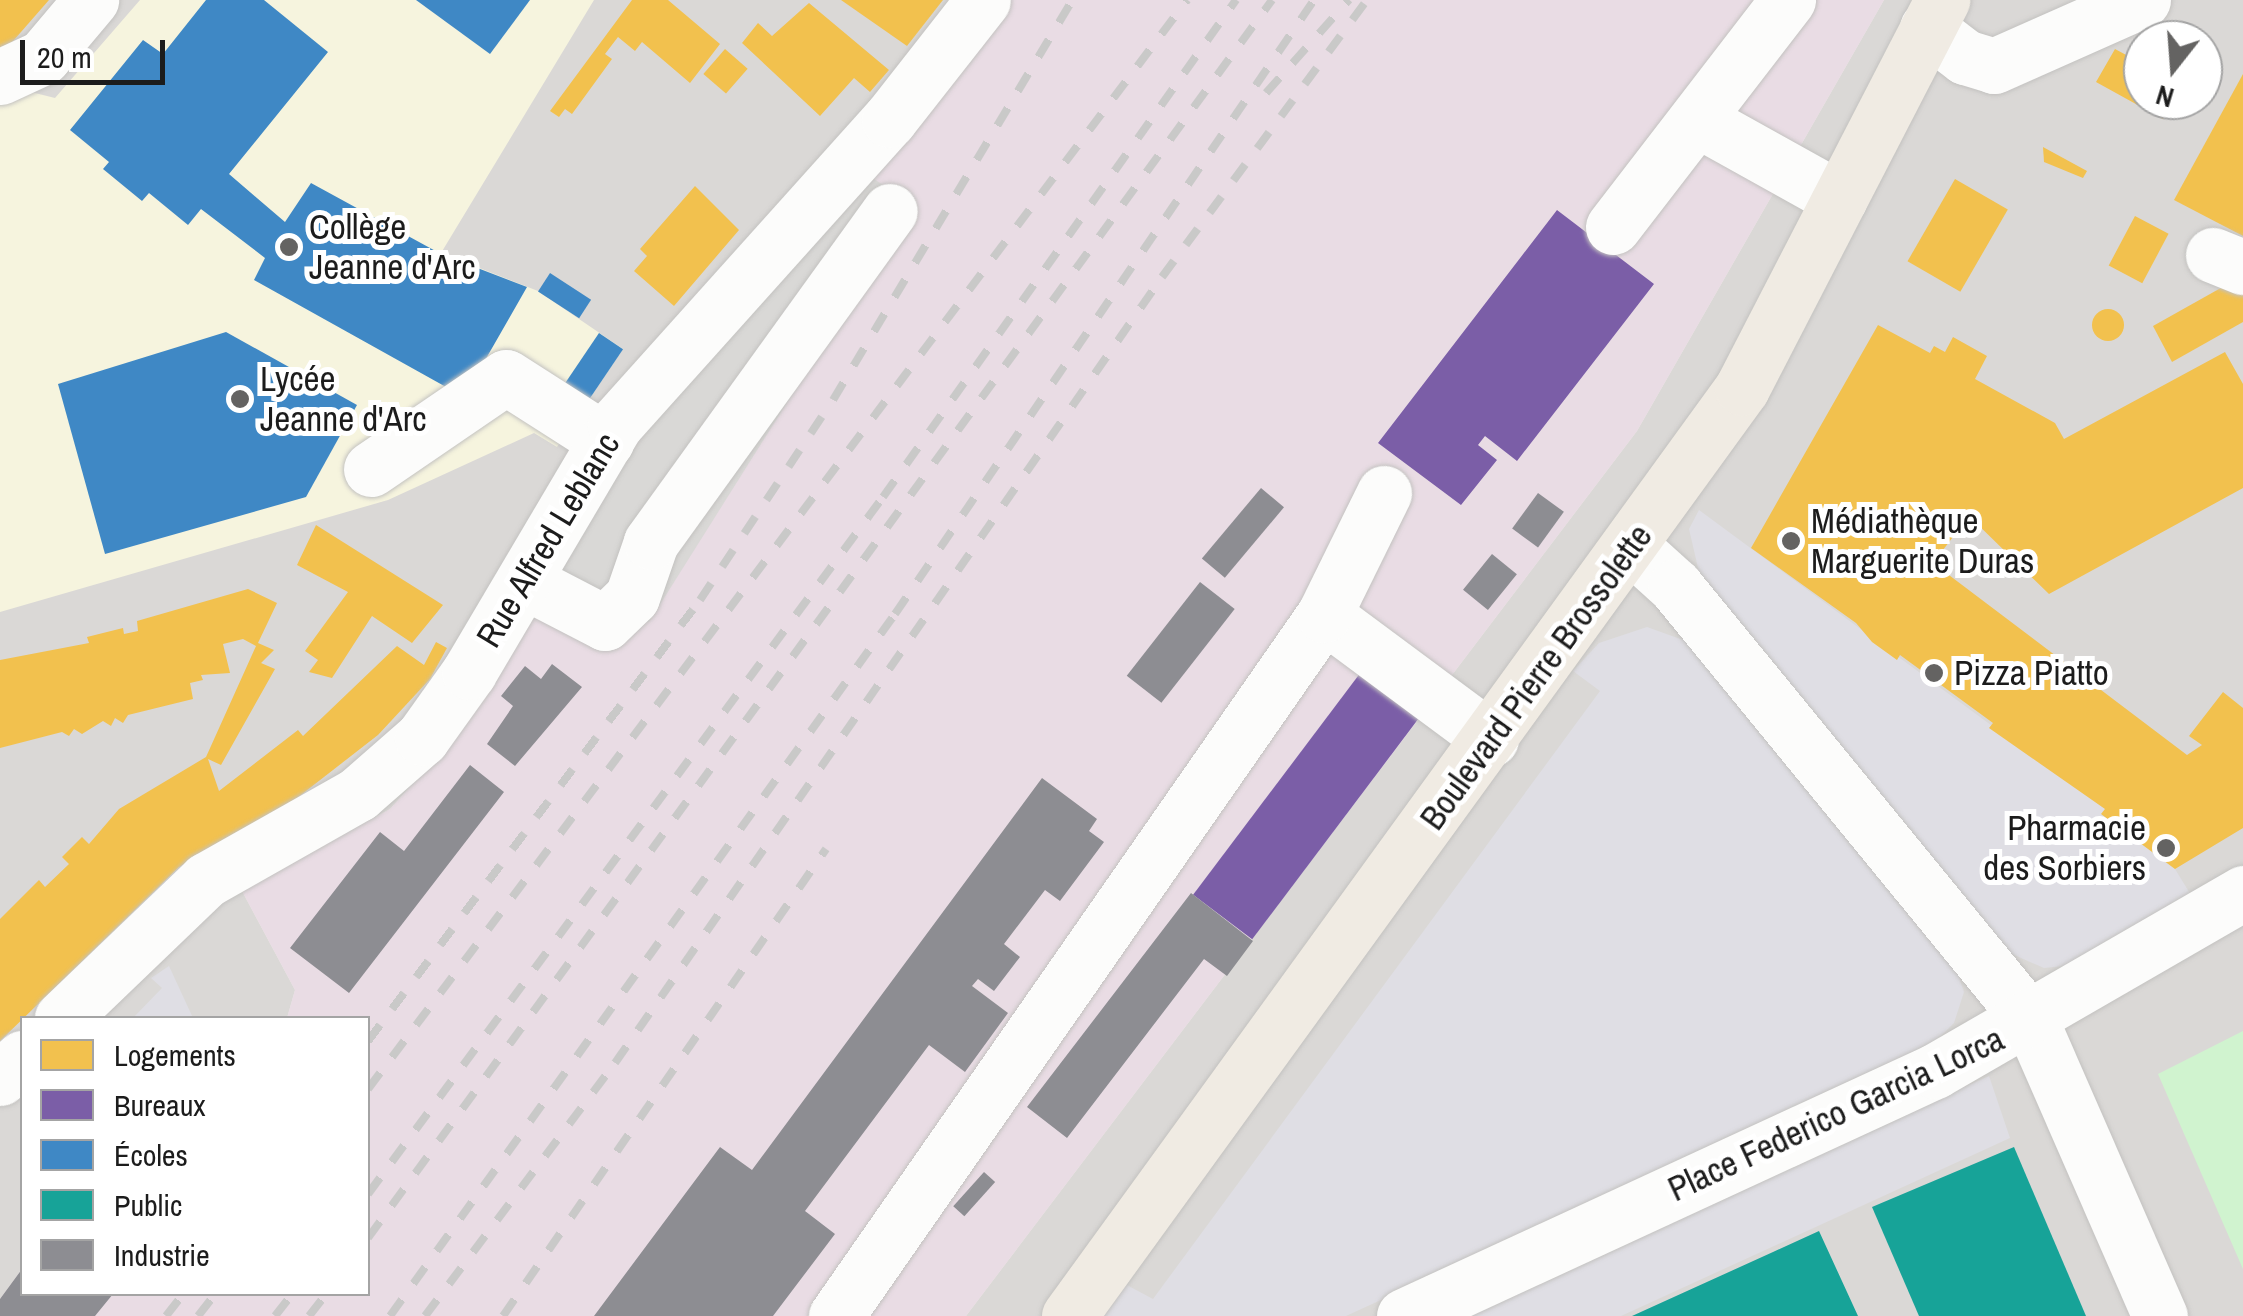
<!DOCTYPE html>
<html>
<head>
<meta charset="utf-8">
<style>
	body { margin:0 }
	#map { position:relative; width:2243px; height:1316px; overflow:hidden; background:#ebe8e4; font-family:"Archivo Narrow",sans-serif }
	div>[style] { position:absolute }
	.residential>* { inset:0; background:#dad8d6 }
	.industrial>* { inset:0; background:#e9dce4 }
	.education>* { inset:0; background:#f6f4de }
	.religious>* { inset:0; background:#d9d8d6 }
	.park>* { inset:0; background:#d0f3cf }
	.plaza>* { inset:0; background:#dfdee4 }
	.homes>* { inset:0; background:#f2c14e; transform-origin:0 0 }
	.round { border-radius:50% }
	.offices>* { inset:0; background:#7b5ea7; transform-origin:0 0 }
	.schools>* { inset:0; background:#3f88c5; transform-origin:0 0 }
	.public>* { inset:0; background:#17a398 }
	.industry>* { inset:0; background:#8d8d92; transform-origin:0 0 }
	.roads { filter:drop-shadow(0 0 2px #c3c2c0) drop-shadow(0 0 2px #c3c2c0) }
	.minor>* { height:55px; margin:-27.5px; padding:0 27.5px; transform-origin:27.5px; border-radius:27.5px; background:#fcfcfb }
	.major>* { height:55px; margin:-27.5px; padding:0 27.5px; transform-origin:27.5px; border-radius:27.5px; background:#f0ebe3 }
	.rail>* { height:8px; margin-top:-4px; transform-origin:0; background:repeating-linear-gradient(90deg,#c9c9c8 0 20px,transparent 0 40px) }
	.dots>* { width:28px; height:28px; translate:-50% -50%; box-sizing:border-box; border:5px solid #fff; border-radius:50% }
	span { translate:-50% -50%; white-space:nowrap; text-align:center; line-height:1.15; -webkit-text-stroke:10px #fff; paint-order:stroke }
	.poi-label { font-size:35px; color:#1c1c1c }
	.left { translate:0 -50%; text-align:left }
	.right { translate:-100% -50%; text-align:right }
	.street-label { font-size:35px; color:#1c1c1c }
	.legend { position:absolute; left:20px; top:1016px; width:350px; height:280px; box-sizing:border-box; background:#fff; border:2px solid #a4a4a4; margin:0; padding:12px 18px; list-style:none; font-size:30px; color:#1c1c1c }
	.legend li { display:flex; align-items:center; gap:20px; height:50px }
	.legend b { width:50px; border:2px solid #a4a4a4 }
	.north { position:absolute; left:2123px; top:20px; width:100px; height:100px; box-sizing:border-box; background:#fff; border:2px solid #a4a4a4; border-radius:50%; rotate:197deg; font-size:28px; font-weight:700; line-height:40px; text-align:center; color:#1c1c1c }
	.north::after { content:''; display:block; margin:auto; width:35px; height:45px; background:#646362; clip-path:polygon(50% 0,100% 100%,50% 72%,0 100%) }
	.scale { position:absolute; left:20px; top:40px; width:145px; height:45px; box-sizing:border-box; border:5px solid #1c1c1c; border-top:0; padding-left:12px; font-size:30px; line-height:35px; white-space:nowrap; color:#1c1c1c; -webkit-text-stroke:8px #fff; paint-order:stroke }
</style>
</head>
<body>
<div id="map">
	<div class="residential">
		<div style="clip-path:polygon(0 0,1007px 0,520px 633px,467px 724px,390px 809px,242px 891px,295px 990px,287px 1018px,22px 1018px,22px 1269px,0 1299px)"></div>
		<div style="clip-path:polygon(evenodd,1884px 0,2243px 0,2243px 1316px,966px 1316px,1637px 431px,1884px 0,2143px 40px,2203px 40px,2203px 100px,2143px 100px,2143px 40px)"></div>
	</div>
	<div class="industrial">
		<div style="clip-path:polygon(1007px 0,1884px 0,1637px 431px,966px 1316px,0 1316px,0 1299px,22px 1269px,22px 1294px,368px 1294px,368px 1018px,287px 1018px,295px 990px,242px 891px,390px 809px,467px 724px,577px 534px)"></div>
	</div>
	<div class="education">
		<div style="clip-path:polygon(140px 0,594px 0,441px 253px,538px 291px,623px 349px,557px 447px,534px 433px,388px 500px,0 612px,0 97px,23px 90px,55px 98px)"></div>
	</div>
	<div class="religious">
		<div style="clip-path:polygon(871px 177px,912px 204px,649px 622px,560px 574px,599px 499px,670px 403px)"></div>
	</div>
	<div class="park">
		<div style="clip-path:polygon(2243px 1031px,2243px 1269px,2158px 1074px)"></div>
	</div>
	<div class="plaza">
		<div style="clip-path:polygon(1699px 510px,2105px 809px,2102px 815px,2175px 869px,2194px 900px,2085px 964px,2044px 968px,2012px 954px,1701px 581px,1689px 529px)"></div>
		<div style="clip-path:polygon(1647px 627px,1697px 645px,1948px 946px,1964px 992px,1954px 1023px,1927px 1050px,1346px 1316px,1099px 1316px,1123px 1283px,1153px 1299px,1600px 691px,1573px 671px,1599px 643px)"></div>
		<div style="clip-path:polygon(169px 966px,193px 1018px,133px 1018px,162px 988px,151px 978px)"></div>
		<div style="clip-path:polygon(1989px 1076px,2010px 1138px,1621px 1316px,1457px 1316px)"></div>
	</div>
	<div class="homes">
		<div style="clip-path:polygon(0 0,49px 0,0 56px)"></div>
		<div style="clip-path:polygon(632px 0,668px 0,720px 44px,690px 83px,642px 42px,635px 51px,618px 37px,605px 54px,612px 59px,572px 114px,565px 109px,559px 117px,550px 111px)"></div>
		<div style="clip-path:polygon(841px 0,943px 0,907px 46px)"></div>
		<div style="clip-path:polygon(809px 3px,889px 70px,870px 92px,854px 78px,820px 116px,742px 43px,758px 23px,772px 36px)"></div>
		<div style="left:725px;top:49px;width:30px;height:33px;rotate:41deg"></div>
		<div style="clip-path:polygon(2115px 49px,2143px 64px,2143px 100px,2174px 100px,2163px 119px,2096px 82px)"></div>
		<div style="clip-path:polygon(2243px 74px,2243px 236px,2174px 200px)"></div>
		<div style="clip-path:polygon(2043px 147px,2087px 171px,2083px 178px,2044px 162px)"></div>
		<div style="left:1955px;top:179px;width:61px;height:95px;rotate:30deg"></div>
		<div style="clip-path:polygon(695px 186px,739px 230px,674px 306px,634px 271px,647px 256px,640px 249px)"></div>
		<div style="left:2135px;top:216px;width:38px;height:56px;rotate:28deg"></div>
		<div style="clip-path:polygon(2235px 280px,2243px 294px,2243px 322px,2172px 362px,2153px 326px)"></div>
		<div class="round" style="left:2092px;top:309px;width:32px;height:32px"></div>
		<div style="clip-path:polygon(1878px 325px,1930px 353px,1934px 346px,1945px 352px,1953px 337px,1987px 356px,1975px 379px,2055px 423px,2064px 439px,2225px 352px,2243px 384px,2243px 488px,2049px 594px,1969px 516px,1933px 563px,2187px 755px,2202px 745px,2189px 736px,2223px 692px,2243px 708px,2243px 828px,2175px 869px,2101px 814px,2105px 809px,1989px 728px,1993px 723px,1900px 655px,1897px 660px,1872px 642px,1856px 623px,1751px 548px)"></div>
		<div style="clip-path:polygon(316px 525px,443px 605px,412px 643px,372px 616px,332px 678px,309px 672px,318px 660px,305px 651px,348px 592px,297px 565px)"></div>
		<div style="clip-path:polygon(248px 589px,277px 603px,258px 643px,274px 650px,261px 663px,275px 669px,221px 765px,208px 759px,219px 791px,298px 730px,303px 736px,397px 646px,424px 665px,436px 642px,447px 648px,430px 679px,378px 735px,252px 833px,247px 827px,179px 867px,0 1041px,0 919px,39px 880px,45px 887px,69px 864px,62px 857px,82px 837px,89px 844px,119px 809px,206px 757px,256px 646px,243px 639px,223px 644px,230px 673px,201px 675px,203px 680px,190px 683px,193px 699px,128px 715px,123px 723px,115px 718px,111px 726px,103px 721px,82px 734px,74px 729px,69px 736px,62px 732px,0 748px,0 660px,89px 643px,87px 637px,123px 628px,124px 634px,138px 631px,137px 621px)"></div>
	</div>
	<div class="offices">
		<div style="clip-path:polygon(1557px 210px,1654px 284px,1517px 461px,1485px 436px,1478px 445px,1497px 460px,1461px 505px,1378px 443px)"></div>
		<div style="left:1361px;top:672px;width:74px;height:279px;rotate:37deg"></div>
	</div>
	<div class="schools">
		<div style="clip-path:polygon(206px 0,264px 0,328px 52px,229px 174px,285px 222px,311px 183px,441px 254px,527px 287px,464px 397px,254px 280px,265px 258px,201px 209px,188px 225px,149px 193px,142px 201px,103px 169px,109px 162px,70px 130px,143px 40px,163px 54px)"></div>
		<div style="clip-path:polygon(416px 0,530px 0,490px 54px)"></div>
		<div style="left:550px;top:273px;width:49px;height:22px;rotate:33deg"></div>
		<div style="clip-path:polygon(226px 332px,357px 405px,306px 497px,105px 554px,58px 384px)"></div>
		<div style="left:599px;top:333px;width:29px;height:112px;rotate:34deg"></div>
	</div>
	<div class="public">
		<div style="clip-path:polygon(2014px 1147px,2086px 1316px,1919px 1316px,1872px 1207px)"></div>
		<div style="clip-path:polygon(1819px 1231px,1858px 1316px,1632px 1316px,1773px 1252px)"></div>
	</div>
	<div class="industry">
		<div style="left:1261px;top:488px;width:30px;height:92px;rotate:40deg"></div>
		<div style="left:1538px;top:493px;width:32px;height:44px;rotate:36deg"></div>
		<div style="left:1492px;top:554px;width:32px;height:46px;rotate:39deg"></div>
		<div style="left:1200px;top:582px;width:44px;height:119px;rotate:38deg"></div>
		<div style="clip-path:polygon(552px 664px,582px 687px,515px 766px,487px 744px,513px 706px,501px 696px,525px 666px,541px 679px)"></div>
		<div style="clip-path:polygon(470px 765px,504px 792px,349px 993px,290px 948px,380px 832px,404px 851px)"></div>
		<div style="clip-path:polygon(1042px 778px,1097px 819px,1089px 831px,1104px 842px,1060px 901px,1045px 890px,1004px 944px,1020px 957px,994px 991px,978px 979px,972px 986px,1008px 1013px,965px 1072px,929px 1045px,805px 1211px,835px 1234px,773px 1316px,594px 1316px,720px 1147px,752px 1170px)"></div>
		<div style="clip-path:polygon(1191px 893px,1253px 941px,1227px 976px,1204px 959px,1067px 1138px,1027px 1107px)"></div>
		<div style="left:984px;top:1172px;width:15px;height:46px;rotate:42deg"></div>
		<div style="clip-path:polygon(22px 1269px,22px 1294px,113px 1294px,95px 1316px,0 1316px,0 1299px)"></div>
	</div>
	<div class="roads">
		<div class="minor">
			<div style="left:1927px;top:28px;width:48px;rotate:37.3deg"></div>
			<div style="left:1965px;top:57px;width:30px;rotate:17deg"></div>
			<div style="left:1994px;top:66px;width:163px;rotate:-23.9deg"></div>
			<div style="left:0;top:77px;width:47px;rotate:-24.9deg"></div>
			<div style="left:43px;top:57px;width:75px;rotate:-49.9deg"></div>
			<div style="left:1698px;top:120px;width:162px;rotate:29.1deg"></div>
			<div style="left:1613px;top:227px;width:287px;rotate:-52.4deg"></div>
			<div style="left:2213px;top:255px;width:32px;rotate:22deg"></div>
			<div style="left:371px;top:469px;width:163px;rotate:-34.3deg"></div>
			<div style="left:506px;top:377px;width:119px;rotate:32.6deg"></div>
			<div style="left:1632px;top:547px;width:58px;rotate:42.2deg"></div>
			<div style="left:1675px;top:586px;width:562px;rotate:50.7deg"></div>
			<div style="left:2031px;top:1021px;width:322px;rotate:66.4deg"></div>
			<div style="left:524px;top:581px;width:91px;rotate:27.4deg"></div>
			<div style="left:605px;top:623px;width:37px;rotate:-44deg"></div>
			<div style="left:632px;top:597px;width:58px;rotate:-70.9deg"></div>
			<div style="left:651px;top:542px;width:408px;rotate:-54.2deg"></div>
			<div style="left:1324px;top:615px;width:208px;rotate:36.6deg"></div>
			<div style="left:62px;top:1018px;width:199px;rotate:-43.8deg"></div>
			<div style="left:206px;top:880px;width:175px;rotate:-29.5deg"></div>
			<div style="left:358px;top:794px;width:85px;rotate:-41.2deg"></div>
			<div style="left:422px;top:738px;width:81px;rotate:-54.5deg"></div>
			<div style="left:469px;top:672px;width:287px;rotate:-59.4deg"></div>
			<div style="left:615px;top:425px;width:410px;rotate:-48.1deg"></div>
			<div style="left:889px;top:120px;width:152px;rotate:-51.9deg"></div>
			<div style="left:0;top:1078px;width:30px;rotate:-42deg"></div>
			<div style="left:836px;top:1316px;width:854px;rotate:-55.16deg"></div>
			<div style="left:1324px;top:615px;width:136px;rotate:-63.8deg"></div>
			<div style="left:1404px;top:1316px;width:585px;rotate:-24.77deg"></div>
			<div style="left:1935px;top:1071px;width:356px;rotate:-30deg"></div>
		</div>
		<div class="major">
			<div style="left:1069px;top:1316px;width:1146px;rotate:-54.05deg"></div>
			<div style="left:1742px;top:388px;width:437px;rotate:-62.7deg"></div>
		</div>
	</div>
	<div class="rail">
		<div style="left:1266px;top:93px;width:125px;rotate:-48.3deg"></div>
		<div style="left:368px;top:1041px;width:552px;rotate:-53.03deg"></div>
		<div style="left:700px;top:600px;width:240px;rotate:-56.4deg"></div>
		<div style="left:833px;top:400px;width:466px;rotate:-59.1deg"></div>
		<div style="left:368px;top:1089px;width:1363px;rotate:-53.05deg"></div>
		<div style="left:368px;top:1194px;width:867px;rotate:-53.54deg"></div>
		<div style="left:883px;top:497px;width:610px;rotate:-54.62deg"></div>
		<div style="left:368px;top:1238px;width:1533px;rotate:-53.86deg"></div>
		<div style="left:166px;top:1316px;width:28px;rotate:-52deg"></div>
		<div style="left:198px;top:1316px;width:28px;rotate:-52deg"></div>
		<div style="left:275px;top:1316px;width:28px;rotate:-52deg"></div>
		<div style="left:309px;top:1316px;width:28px;rotate:-52deg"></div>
		<div style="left:390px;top:1316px;width:865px;rotate:-54.27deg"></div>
		<div style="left:895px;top:614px;width:743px;rotate:-55.69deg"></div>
		<div style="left:425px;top:1316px;width:316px;rotate:-53.1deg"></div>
		<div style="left:615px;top:1063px;width:958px;rotate:-55.16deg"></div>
		<div style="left:1162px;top:277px;width:345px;rotate:-53.5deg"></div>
		<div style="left:503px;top:1316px;width:568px;rotate:-55.33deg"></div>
	</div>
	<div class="dots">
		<div style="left:289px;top:247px;background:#646362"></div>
		<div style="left:240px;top:399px;background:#646362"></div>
		<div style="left:1791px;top:541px;background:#646362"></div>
		<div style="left:1934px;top:673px;background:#646362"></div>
		<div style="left:2166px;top:848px;background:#646362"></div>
	</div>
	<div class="poi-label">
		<span class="left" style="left:309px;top:247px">Collège<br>Jeanne d'Arc</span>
		<span class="left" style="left:260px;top:399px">Lycée<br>Jeanne d'Arc</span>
		<span class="left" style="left:1811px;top:541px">Médiathèque<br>Marguerite Duras</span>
		<span class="left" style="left:1954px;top:673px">Pizza Piatto</span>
		<span class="right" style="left:2146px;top:848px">Pharmacie<br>des Sorbiers</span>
	</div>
	<div class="street-label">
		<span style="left:548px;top:540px;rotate:-59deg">Rue Alfred Leblanc</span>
		<span style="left:1536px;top:677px;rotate:-54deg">Boulevard Pierre Brossolette</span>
		<span style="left:1836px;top:1114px;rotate:-25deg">Place Federico Garcia Lorca</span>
	</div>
	<ul class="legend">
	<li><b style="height:28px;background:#f2c14e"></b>Logements</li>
	<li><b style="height:28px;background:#7b5ea7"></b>Bureaux</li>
	<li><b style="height:28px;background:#3f88c5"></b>Écoles</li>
	<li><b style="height:28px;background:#17a398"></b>Public</li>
	<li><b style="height:28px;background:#8d8d92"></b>Industrie</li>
	</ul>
	<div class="north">N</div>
	<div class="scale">20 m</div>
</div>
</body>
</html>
